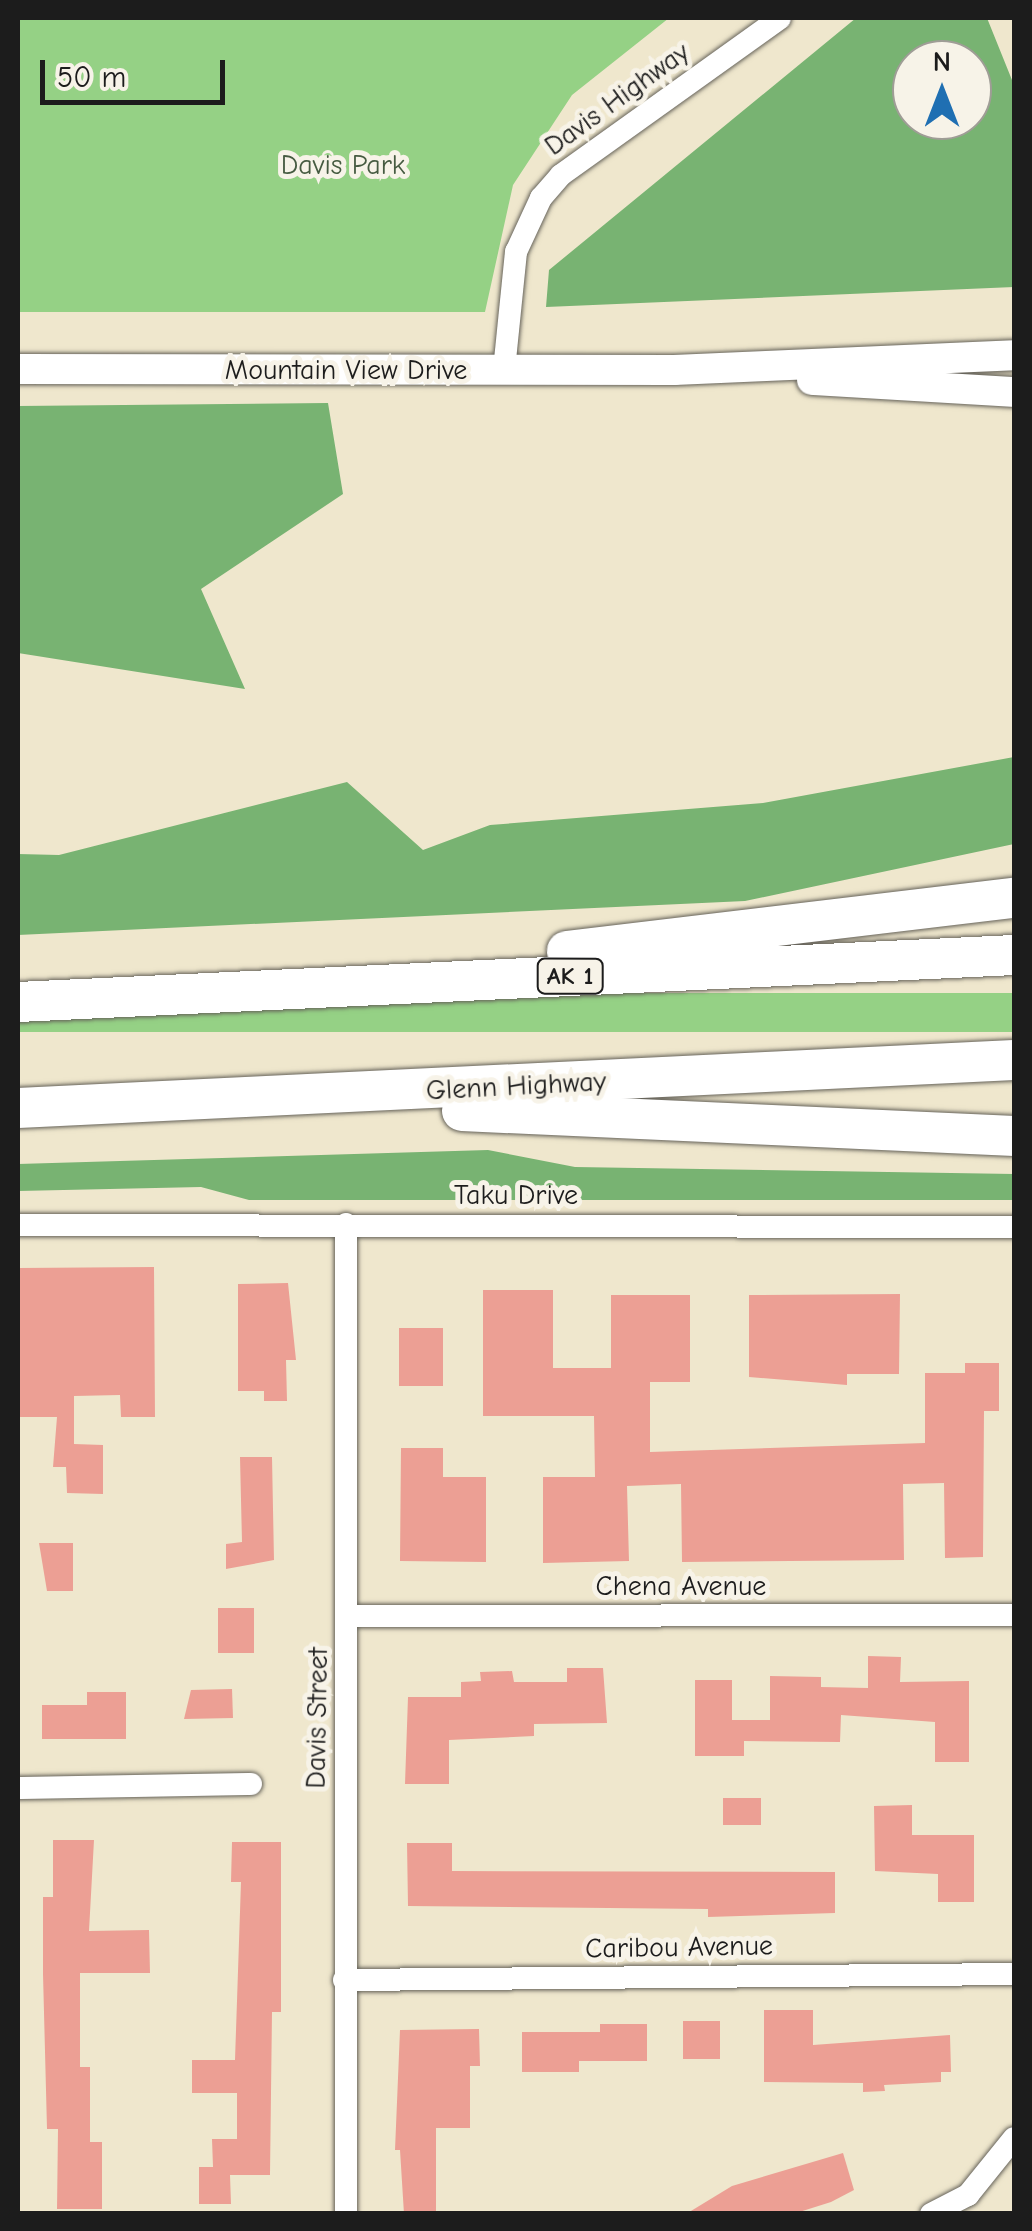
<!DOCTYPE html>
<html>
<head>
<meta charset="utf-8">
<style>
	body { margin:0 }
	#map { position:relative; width:1032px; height:2231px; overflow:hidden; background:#efe7cd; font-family:"Comic Neue",sans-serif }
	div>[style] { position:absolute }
	.green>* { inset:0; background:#95d185; transform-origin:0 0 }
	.forest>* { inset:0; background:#78b372 }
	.building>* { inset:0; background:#ec9f94; transform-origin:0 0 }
	.roads { filter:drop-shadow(0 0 2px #66635a) drop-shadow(0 0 2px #66635a) }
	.street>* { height:22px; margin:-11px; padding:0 11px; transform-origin:11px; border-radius:11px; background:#fff }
	.secondary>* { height:30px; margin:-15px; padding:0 15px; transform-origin:15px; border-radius:15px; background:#fff }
	.highway>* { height:40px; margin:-20px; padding:0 20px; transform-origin:20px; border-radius:20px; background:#fff }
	span { translate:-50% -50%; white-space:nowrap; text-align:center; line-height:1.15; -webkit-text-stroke:10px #f7f3e8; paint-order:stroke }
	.shield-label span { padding:2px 8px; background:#f7f3e8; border:2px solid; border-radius:8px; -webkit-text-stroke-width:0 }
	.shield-label { font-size:25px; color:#1c1c1c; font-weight:700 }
	.street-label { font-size:28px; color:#1c1c1c }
	.park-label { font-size:28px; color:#465b41 }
	.frame { position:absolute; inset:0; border:20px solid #1c1c1c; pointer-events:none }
	.north { position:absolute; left:892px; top:40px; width:100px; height:100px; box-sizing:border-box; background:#f7f3e8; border:2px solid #9f9d96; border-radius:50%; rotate:0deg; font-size:28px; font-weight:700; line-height:40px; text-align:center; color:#1c1c1c }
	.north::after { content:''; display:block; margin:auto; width:35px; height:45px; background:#1f6fb2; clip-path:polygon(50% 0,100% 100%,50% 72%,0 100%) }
	.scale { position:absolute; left:40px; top:60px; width:185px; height:45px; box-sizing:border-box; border:5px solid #1c1c1c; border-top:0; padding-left:12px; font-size:30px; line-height:35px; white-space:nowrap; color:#1c1c1c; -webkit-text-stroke:8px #f7f3e8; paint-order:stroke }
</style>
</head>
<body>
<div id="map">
	<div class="green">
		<div style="clip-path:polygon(18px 18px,669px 18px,572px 95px,513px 185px,485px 312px,18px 312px)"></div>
		<div style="left:1014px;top:993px;width:39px;height:997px;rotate:90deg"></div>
	</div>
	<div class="forest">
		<div style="clip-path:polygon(evenodd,856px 18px,987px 18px,1014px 85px,1014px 287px,546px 307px,549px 270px,856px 18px,912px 60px,972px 60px,972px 120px,912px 120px,912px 60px)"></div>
		<div style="clip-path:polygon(328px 403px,343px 494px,201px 589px,245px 689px,18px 653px,18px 406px)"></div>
		<div style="clip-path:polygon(1014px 757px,1014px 844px,745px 901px,18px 935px,18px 854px,59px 855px,347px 782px,423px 850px,490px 825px,763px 803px)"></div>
		<div style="clip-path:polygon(488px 1150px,575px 1167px,1014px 1174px,1014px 1200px,249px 1200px,201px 1187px,18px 1191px,18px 1164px)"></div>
	</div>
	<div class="building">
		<div style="clip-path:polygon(154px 1267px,155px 1417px,121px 1417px,120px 1395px,74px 1396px,74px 1444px,103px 1445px,103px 1494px,67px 1493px,66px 1467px,53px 1467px,57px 1417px,18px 1417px,18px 1268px)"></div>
		<div style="clip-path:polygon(288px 1283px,296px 1360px,286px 1360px,287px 1401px,264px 1401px,264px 1391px,238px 1391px,238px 1284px)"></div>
		<div style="clip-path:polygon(483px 1290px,553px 1290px,553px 1368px,611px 1368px,611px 1295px,690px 1295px,690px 1382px,650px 1382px,650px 1452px,925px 1443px,925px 1373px,965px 1373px,965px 1363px,999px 1363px,999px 1411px,984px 1411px,983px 1557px,945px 1558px,944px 1483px,903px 1484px,904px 1560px,682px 1562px,681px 1484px,627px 1486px,629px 1561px,543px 1563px,543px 1477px,595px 1477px,594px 1416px,483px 1416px)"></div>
		<div style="clip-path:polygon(900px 1294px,899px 1374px,847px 1374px,847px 1385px,749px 1377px,749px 1295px)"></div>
		<div style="left:399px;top:1328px;width:44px;height:58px"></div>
		<div style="clip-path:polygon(401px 1448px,443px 1448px,443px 1477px,486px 1477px,486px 1562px,400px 1561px)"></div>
		<div style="clip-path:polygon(240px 1457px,272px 1457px,274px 1560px,226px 1569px,226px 1544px,242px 1542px)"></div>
		<div style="clip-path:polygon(39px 1543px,73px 1543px,73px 1591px,47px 1591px)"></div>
		<div style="left:218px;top:1608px;width:36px;height:45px"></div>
		<div style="clip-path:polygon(868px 1656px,901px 1657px,900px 1682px,969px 1681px,969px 1762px,935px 1762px,935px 1722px,841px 1715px,840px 1742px,744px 1741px,744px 1756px,695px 1756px,695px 1680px,732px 1680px,732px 1720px,770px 1720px,770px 1676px,821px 1677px,821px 1687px,868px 1688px)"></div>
		<div style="clip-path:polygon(567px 1668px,603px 1668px,607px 1723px,534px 1724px,534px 1736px,449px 1740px,449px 1784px,405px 1784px,408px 1697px,461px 1697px,461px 1682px,481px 1681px,480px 1672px,512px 1671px,514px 1682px,567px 1682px)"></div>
		<div style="clip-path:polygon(232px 1689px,233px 1718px,184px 1719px,191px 1690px)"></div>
		<div style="clip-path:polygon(87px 1692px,126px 1692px,126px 1739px,42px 1739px,42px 1705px,87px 1705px)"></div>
		<div style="left:723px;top:1798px;width:38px;height:27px"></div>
		<div style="clip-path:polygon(912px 1805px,912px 1835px,974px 1835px,974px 1902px,938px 1902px,938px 1874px,875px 1871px,874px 1806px)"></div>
		<div style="clip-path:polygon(53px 1840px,94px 1840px,89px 1931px,149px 1930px,150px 1973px,80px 1973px,80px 2067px,90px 2067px,90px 2142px,102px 2142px,102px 2209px,57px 2209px,58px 2129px,47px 2129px,43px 1974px,43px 1897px,53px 1897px)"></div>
		<div style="clip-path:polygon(232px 1842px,281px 1842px,281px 2012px,272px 2012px,270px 2175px,230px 2175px,231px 2204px,199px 2204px,199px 2167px,213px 2167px,212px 2139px,237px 2139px,237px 2093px,192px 2093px,192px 2060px,235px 2060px,241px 1882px,231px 1882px)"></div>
		<div style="clip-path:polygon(407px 1843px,452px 1843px,452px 1871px,835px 1872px,835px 1913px,708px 1917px,708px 1909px,408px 1906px)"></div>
		<div style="clip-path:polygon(764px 2010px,813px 2010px,813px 2045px,950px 2035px,951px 2072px,941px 2072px,941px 2082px,884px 2085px,885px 2091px,863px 2092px,863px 2083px,764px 2082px)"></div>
		<div style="left:683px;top:2021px;width:37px;height:38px"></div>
		<div style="clip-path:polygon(600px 2024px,647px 2024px,647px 2061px,579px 2061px,579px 2072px,522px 2072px,522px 2032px,600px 2032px)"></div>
		<div style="clip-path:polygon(479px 2029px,480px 2066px,470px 2066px,470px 2128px,436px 2128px,436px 2214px,404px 2214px,400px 2150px,395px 2150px,400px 2030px)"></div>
		<div style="clip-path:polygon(843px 2153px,854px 2190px,831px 2202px,793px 2214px,686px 2214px,732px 2186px)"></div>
	</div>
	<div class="roads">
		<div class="street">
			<div style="left:504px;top:370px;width:119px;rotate:-84.2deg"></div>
			<div style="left:516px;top:252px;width:60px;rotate:-65.2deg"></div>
			<div style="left:541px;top:198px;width:30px;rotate:-49deg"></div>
			<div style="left:561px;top:175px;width:269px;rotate:-35.6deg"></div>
			<div style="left:346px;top:1224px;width:990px;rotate:90deg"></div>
			<div style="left:18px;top:1225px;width:996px;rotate:0.12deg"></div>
			<div style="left:348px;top:1616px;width:666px;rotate:-0.09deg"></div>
			<div style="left:18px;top:1788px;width:233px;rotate:-1deg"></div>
			<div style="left:344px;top:1980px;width:670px;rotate:-0.51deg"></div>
			<div style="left:931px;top:2214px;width:42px;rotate:-27.2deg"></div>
			<div style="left:968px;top:2195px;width:73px;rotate:-51.1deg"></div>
		</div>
		<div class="secondary">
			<div style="left:18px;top:369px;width:656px;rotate:0.09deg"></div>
			<div style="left:674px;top:370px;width:340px;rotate:-2.5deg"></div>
			<div style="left:812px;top:380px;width:202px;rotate:3.4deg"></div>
		</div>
		<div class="highway">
			<div style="left:567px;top:951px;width:450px;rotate:-6.8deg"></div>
			<div style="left:18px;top:1002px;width:997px;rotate:-2.7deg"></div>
			<div style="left:18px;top:1108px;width:997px;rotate:-2.76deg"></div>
			<div style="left:462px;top:1111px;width:553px;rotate:2.59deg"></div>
		</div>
	</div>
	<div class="shield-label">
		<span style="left:570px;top:976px">AK 1</span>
	</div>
	<div class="street-label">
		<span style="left:617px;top:99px;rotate:-36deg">Davis Highway</span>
		<span style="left:346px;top:370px">Mountain View Drive</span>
		<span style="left:516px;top:1086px;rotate:-3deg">Glenn Highway</span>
		<span style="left:516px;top:1195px">Taku Drive</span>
		<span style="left:681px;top:1586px">Chena Avenue</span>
		<span style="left:317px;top:1718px;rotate:-89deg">Davis Street</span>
		<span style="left:679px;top:1947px;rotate:-1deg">Caribou Avenue</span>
	</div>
	<div class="park-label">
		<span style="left:343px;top:165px">Davis Park</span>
	</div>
	<div class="frame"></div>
	<div class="north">N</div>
	<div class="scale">50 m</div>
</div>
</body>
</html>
